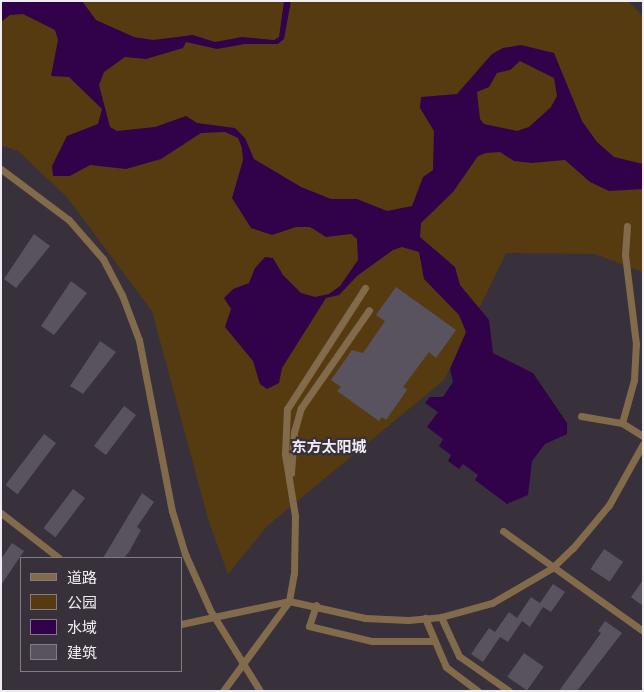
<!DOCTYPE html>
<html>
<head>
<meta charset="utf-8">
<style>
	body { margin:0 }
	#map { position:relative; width:644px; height:692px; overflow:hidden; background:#38313c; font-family:"PT Serif","Noto Sans SC",serif }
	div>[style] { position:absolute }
	.green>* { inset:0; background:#573b10 }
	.water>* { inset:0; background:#310149 }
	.building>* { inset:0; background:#59535f; transform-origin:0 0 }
	.minor>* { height:7px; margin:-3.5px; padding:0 3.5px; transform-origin:3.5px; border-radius:3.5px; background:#826b4b }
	span { translate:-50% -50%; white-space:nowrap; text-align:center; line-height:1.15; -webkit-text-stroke:4.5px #38313c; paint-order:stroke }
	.neighbourhood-label { font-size:15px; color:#f0ecf3; font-weight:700 }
	.frame { position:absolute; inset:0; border:2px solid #f0ecf3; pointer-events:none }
	.legend { position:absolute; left:20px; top:557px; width:162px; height:115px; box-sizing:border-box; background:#38313c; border:1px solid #827c85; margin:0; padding:6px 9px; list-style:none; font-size:15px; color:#f0ecf3 }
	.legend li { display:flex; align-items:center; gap:10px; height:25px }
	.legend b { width:25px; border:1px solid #827c85 }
</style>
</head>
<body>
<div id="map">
	<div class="green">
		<div style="clip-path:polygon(1px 1px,628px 1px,643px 16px,643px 272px,595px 254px,506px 253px,444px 380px,267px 526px,228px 574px,209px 522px,152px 311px,67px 197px,18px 151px,1px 145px)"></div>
	</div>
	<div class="water">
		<div style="clip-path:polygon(evenodd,1px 1px,82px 1px,96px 20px,134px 37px,153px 40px,193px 35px,215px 42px,242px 37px,274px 40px,279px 37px,284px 1px,291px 1px,284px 39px,278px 44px,245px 44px,217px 49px,186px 42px,183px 48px,146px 59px,125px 57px,104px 72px,99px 85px,110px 127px,117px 131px,155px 127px,186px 116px,197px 123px,235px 128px,245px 138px,254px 159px,301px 187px,331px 199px,357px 199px,387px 211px,412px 206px,423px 177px,433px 170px,434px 131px,420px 108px,421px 97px,457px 94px,492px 54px,503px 48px,521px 45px,554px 53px,582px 121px,597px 142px,614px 157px,643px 164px,643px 189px,609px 191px,590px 182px,565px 160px,532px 163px,514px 161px,500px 152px,486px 153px,478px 156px,453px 192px,421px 223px,420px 237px,455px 267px,460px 285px,489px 320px,493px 353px,533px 373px,567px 423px,567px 434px,545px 444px,532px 461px,528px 495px,507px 504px,475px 480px,478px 475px,463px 464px,459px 469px,448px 461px,451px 455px,439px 446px,443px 439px,427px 427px,438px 412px,425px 403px,430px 397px,443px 397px,453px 382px,450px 369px,466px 332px,459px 315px,424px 279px,419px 252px,402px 247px,393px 250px,357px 276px,339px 295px,326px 298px,282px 368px,279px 383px,267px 389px,260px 384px,253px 361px,225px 327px,231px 309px,224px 298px,233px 289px,249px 283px,255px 268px,265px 257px,273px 258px,283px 275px,301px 293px,315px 297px,329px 294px,340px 286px,358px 260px,357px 239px,351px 234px,326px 237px,310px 227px,296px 227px,272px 235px,251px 228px,232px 198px,243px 160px,242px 148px,238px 138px,225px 132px,201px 133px,161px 159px,126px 169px,90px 165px,70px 176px,53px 176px,52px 166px,67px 136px,98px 124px,102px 109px,69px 77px,51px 76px,58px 40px,55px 30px,23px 14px,10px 15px,1px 22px,1px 1px,520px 61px,554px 78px,557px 96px,551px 107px,529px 127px,517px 131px,484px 124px,480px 119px,477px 92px,489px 87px,497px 73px,510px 70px,520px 61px)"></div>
	</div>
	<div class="building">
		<div style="clip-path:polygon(34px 234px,50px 246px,16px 288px,4px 279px)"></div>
		<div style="clip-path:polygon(71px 281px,87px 293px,54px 335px,41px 326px)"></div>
		<div style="clip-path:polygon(396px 287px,456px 330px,436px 358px,429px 352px,403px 387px,407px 390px,386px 420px,382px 417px,379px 421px,337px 391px,341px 387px,331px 380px,352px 350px,363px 353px,385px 321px,376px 315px)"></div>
		<div style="clip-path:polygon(100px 341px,116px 352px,83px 394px,70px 386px)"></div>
		<div style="left:124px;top:406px;width:15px;height:50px;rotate:37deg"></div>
		<div style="left:44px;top:434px;width:15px;height:64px;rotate:37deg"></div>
		<div style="left:73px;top:489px;width:15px;height:49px;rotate:37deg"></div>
		<div style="clip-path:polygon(142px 493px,154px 502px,137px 527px,141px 530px,129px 552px,124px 558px,103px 558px)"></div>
		<div style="clip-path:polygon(12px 543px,24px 551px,1px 585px,1px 559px)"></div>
		<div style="left:604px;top:549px;width:23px;height:24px;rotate:34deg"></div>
		<div style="clip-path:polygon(643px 580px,643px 606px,631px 597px)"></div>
		<div style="clip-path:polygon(553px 584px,565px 592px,551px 612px,543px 607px,530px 627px,522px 621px,508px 642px,500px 637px,483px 662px,471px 654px,489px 628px,495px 632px,509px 612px,517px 618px,531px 597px,540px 603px)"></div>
		<div style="clip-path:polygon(605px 621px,622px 633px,577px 691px,559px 691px,601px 633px,598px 631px)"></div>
		<div style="left:524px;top:653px;width:24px;height:29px;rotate:35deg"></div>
	</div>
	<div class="minor">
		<div style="left:1px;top:169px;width:85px;rotate:36.9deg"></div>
		<div style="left:69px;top:220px;width:52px;rotate:48.9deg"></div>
		<div style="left:103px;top:259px;width:41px;rotate:62.2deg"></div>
		<div style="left:122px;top:295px;width:48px;rotate:69.3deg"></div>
		<div style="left:139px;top:340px;width:174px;rotate:79.1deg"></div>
		<div style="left:172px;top:511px;width:45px;rotate:73.2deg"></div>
		<div style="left:185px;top:554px;width:61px;rotate:65.9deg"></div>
		<div style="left:210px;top:610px;width:95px;rotate:58.3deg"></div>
		<div style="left:581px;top:416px;width:42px;rotate:9.7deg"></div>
		<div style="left:622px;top:423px;width:25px;rotate:32deg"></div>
		<div style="left:622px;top:423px;width:45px;rotate:-74.4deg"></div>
		<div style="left:634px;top:380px;width:36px;rotate:-87deg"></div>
		<div style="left:636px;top:344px;width:90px;rotate:-97deg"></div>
		<div style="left:625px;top:255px;width:29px;rotate:-86deg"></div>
		<div style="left:291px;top:473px;width:41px;rotate:-85.8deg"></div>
		<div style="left:294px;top:432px;width:25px;rotate:-74deg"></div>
		<div style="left:301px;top:408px;width:119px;rotate:-55.2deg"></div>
		<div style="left:1px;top:513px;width:73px;rotate:37.8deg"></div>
		<div style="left:503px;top:531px;width:172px;rotate:35.5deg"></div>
		<div style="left:316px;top:605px;width:22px;rotate:108deg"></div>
		<div style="left:309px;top:626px;width:65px;rotate:13.4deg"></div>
		<div style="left:372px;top:641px;width:61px"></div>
		<div style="left:441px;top:617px;width:43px;rotate:65.2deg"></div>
		<div style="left:459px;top:656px;width:61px;rotate:35deg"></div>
		<div style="left:425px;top:618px;width:53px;rotate:66.8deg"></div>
		<div style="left:446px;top:667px;width:40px;rotate:37deg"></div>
		<div style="left:181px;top:624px;width:110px;rotate:-12deg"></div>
		<div style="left:289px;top:601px;width:78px;rotate:12.6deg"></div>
		<div style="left:365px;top:618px;width:43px;rotate:2.7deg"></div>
		<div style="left:408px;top:620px;width:33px;rotate:-5deg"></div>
		<div style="left:441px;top:617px;width:53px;rotate:-15.4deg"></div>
		<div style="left:492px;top:603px;width:69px;rotate:-30.3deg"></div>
		<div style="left:552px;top:568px;width:29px;rotate:-44deg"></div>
		<div style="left:573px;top:548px;width:56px;rotate:-50.1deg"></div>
		<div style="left:609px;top:505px;width:70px;rotate:-60.9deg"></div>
		<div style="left:223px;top:691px;width:112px;rotate:-53.7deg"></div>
		<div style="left:289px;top:601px;width:28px;rotate:-80deg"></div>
		<div style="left:294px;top:573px;width:57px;rotate:-89deg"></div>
		<div style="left:295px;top:516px;width:63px;rotate:-99.2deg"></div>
		<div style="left:285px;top:454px;width:45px;rotate:-87.5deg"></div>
		<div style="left:287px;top:409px;width:144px;rotate:-57.2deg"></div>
	</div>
	<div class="neighbourhood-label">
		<span style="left:329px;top:447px">东方太阳城</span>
	</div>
	<div class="frame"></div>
	<ul class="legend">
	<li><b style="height:6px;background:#826b4b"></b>道路</li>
	<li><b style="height:14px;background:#573b10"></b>公园</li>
	<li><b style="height:14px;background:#310149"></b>水域</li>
	<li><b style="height:14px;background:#59535f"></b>建筑</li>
	</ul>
</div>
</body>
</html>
